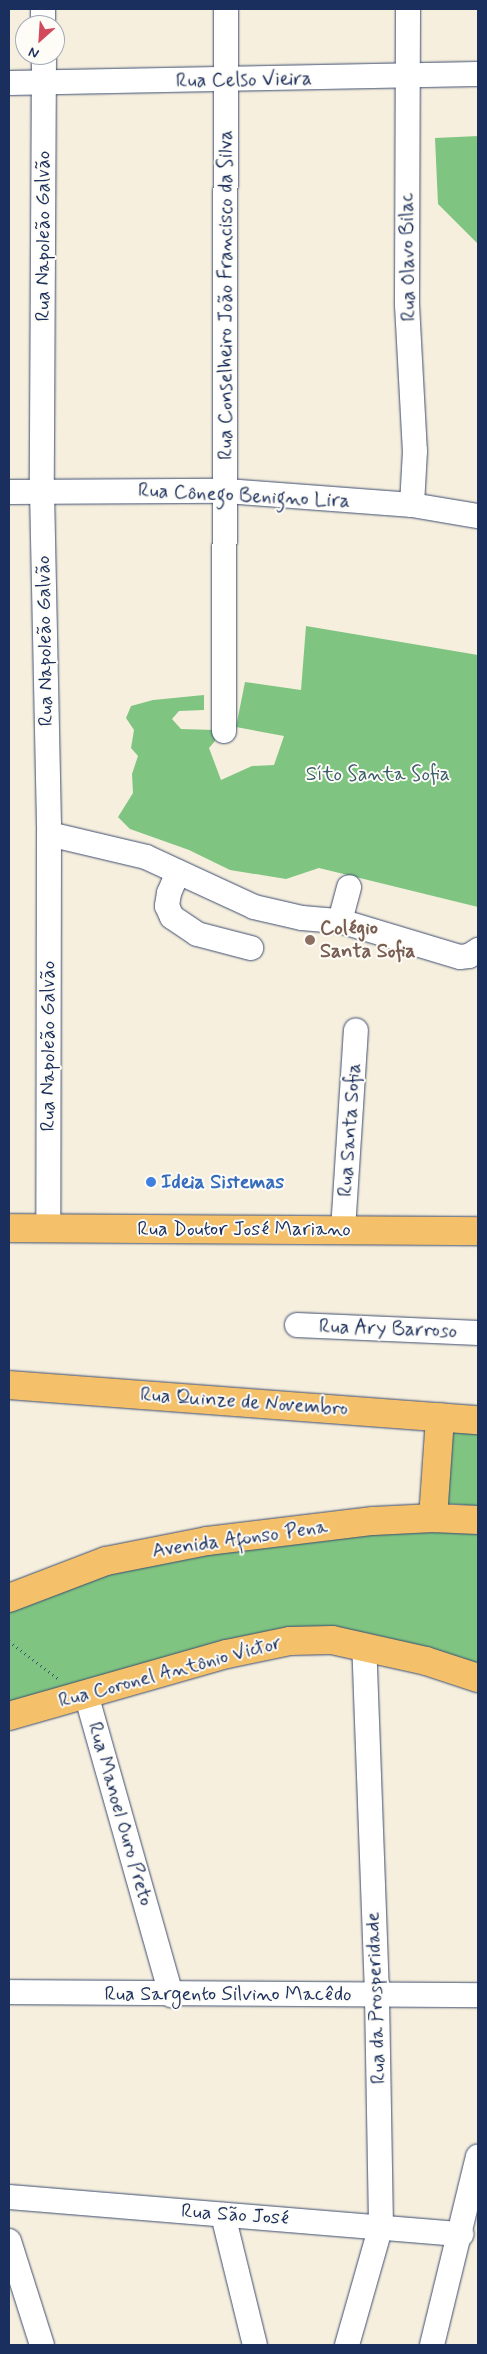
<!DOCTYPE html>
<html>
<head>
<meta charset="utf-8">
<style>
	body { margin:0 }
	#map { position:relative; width:487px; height:2354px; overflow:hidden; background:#f6efdd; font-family:Mynerve,sans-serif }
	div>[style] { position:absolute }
	.green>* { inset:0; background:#7fc581 }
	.path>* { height:3px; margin-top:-1.5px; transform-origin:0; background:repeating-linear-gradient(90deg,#3c4c71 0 1px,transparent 0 5px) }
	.roads { filter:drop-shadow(0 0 1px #3c4c71) drop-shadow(0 0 1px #3c4c71) }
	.minor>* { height:24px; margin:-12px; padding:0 12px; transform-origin:12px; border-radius:12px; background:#fff }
	.major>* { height:28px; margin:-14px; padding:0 14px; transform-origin:14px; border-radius:14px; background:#f4c16a }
	.dots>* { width:14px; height:14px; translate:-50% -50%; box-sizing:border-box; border:2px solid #fdfcf7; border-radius:50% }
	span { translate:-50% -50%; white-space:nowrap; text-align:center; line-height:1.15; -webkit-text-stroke:4px #fdfcf7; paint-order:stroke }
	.street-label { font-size:20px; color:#1b2f5e }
	.park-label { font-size:20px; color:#395c68 }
	.education-label { font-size:20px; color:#785e54; font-weight:700 }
	.left { translate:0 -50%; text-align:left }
	.shop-label { font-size:20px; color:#366cbe; font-weight:700 }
	.frame { position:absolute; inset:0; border:10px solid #1b2f5e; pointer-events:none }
	.north { position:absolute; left:15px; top:15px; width:50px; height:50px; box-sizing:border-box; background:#fdfcf7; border:1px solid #a3aaba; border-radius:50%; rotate:206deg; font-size:14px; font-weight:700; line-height:20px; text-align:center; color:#1b2f5e }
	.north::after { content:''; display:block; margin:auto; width:18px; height:22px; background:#d1495b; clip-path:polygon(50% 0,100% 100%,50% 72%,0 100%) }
</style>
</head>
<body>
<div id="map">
	<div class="green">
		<div style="clip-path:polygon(478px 136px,478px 244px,438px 204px,435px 138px)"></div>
		<div style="clip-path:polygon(306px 626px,478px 655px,478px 907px,319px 868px,286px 879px,230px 870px,189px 850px,130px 829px,118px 817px,133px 793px,132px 774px,138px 756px,131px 748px,134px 730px,126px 718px,131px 706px,153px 700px,204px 695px,204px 710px,179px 711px,172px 719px,181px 729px,215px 730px,215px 741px,209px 748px,221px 780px,252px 766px,274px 765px,284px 736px,236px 727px,245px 682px,301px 690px)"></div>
		<div style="clip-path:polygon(450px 1428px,478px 1431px,478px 1506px,439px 1503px)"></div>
		<div style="clip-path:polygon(363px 1527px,478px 1530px,478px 1666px,366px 1633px,304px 1628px,9px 1704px,9px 1608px,101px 1572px)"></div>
	</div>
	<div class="path">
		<div style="left:9px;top:1641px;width:63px;rotate:37.2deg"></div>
	</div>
	<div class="roads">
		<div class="minor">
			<div style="left:43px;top:9px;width:16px;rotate:90deg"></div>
			<div style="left:408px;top:9px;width:296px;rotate:90.2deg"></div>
			<div style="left:407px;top:305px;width:146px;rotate:86.9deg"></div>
			<div style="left:415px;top:451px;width:54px;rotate:93.2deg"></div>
			<div style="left:44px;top:55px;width:436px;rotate:90.3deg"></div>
			<div style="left:42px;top:491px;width:343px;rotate:88.8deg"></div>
			<div style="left:49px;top:834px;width:394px;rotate:90.1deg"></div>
			<div style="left:9px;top:83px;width:469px;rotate:-1.1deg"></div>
			<div style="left:9px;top:492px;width:217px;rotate:-0.3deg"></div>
			<div style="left:226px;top:491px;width:187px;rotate:4.3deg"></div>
			<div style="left:412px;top:505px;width:67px;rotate:9.5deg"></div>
			<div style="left:224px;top:731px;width:722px;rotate:-89.84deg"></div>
			<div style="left:49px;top:834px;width:100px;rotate:13.3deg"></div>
			<div style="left:146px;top:857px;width:119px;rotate:24.8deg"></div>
			<div style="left:254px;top:907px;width:49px;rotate:12.9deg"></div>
			<div style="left:302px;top:918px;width:38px;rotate:5deg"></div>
			<div style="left:340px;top:921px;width:35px;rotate:-75deg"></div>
			<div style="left:178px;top:872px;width:23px;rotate:113deg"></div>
			<div style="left:169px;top:893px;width:13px;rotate:99deg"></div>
			<div style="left:167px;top:906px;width:12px;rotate:66deg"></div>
			<div style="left:172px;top:917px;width:30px;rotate:34deg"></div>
			<div style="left:197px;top:934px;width:56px;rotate:14.5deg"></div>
			<div style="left:340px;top:921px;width:125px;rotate:16.7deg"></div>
			<div style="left:460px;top:957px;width:9px;rotate:-6deg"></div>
			<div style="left:469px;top:956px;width:11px;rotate:-34deg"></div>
			<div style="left:343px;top:1230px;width:200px;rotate:-86.3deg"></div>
			<div style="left:297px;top:1325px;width:181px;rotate:2.5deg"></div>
			<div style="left:86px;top:1694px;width:313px;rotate:74.2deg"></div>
			<div style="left:9px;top:1992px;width:469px;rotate:0.4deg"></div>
			<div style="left:9px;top:2197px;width:454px;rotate:4.7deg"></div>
			<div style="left:223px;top:2215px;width:134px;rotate:76.2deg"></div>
			<div style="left:9px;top:2241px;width:109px;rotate:72.4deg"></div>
			<div style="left:347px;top:2345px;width:124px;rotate:-74.1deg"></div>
			<div style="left:381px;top:2226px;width:232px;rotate:-91deg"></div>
			<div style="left:377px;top:1994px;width:348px;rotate:-92.1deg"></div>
			<div style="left:432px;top:2345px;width:194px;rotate:-76.3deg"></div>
		</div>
		<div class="major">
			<div style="left:9px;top:1228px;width:469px;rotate:0.4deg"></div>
			<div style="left:9px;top:1385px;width:470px;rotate:4.3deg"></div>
			<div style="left:433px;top:1518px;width:101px;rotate:-86deg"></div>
			<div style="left:9px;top:1598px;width:104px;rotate:-20.9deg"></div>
			<div style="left:106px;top:1561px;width:103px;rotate:-11.2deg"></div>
			<div style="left:207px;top:1541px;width:167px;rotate:-6.9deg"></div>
			<div style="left:373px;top:1521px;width:60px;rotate:-2.9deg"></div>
			<div style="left:433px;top:1518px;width:45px;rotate:2.5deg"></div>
			<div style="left:9px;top:1716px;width:227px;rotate:-15.9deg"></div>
			<div style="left:227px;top:1654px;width:64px;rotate:-11.7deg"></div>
			<div style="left:290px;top:1641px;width:42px;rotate:-1.4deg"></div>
			<div style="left:332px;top:1640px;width:96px;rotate:12.6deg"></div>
			<div style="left:426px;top:1661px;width:55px;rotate:18.1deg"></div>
		</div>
	</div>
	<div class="dots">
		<div style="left:310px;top:940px;background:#8d6e63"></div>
		<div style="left:151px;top:1182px;background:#3f7fe0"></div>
	</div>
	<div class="street-label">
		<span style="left:244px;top:80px;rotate:-1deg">Rua Celso Vieira</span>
		<span style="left:43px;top:236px;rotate:-90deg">Rua Napoleão Galvão</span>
		<span style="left:408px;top:257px;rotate:-91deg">Rua Olavo Bilac</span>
		<span style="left:226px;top:295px;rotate:-90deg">Rua Conselheiro João Francisco da Silva</span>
		<span style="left:244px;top:496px;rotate:3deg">Rua Cônego Benigno Lira</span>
		<span style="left:45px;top:641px;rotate:-91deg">Rua Napoleão Galvão</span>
		<span style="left:48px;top:1046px;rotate:-90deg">Rua Napoleão Galvão</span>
		<span style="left:350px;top:1130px;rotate:-86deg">Rua Santa Sofia</span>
		<span style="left:244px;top:1229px">Rua Doutor José Mariano</span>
		<span style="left:388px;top:1329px;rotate:2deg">Rua Ary Barroso</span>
		<span style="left:244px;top:1402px;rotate:4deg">Rua Quinze de Novembro</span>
		<span style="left:240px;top:1539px;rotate:-8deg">Avenida Afonso Pena</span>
		<span style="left:170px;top:1672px;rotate:-15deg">Rua Coronel Antônio Victor</span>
		<span style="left:120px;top:1814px;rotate:74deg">Rua Manoel Ouro Preto</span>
		<span style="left:228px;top:1994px">Rua Sargento Silvino Macêdo</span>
		<span style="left:376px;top:1998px;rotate:-92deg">Rua da Prosperidade</span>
		<span style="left:235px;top:2215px;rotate:4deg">Rua São José</span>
	</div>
	<div class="park-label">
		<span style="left:378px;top:774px">Síto Santa Sofia</span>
	</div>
	<div class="education-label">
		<span class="left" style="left:320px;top:940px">Colégio<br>Santa Sofia</span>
	</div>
	<div class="shop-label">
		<span class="left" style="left:161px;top:1182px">Ideia Sistemas</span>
	</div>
	<div class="frame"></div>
	<div class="north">N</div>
</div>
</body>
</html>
